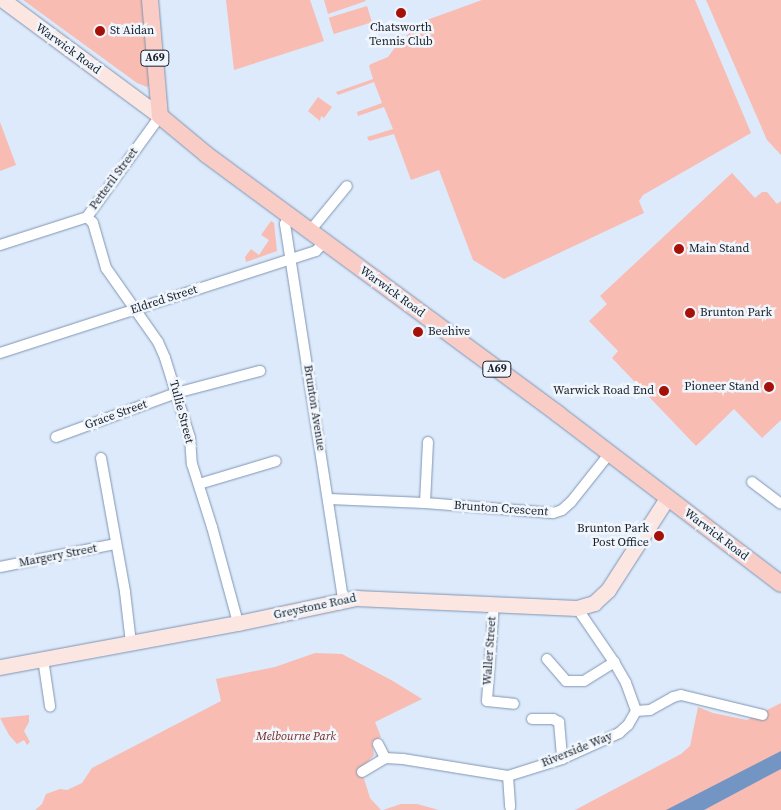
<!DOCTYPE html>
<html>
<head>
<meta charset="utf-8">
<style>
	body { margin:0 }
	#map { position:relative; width:781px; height:810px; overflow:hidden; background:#dceafc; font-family:"Source Serif 4",serif }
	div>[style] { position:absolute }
	.green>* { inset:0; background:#f8bcb2; transform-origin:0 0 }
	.water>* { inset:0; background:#7295c3 }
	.roads { filter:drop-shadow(0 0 1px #8095b1) drop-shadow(0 0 1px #8095b1) }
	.street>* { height:10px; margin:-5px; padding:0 5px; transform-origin:5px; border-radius:5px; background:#fff }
	.secondary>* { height:15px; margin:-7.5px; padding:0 7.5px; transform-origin:7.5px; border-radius:7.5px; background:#fce6e2 }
	.primary>* { height:16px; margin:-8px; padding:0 8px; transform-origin:8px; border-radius:8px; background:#f9cdc6 }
	.dots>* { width:14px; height:14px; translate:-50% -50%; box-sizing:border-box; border:2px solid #f1f6fc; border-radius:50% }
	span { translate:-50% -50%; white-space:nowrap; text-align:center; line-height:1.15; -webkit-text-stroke:5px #f1f6fc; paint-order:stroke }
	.shield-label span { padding:1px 4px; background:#f1f6fc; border:1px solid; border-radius:4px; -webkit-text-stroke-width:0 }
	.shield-label { font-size:11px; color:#171f2a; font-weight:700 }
	.poi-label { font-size:12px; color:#171f2a }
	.left { translate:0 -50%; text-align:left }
	.right { translate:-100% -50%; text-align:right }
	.street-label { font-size:12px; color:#171f2a }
	.park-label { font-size:12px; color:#752920; font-style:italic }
</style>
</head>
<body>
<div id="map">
	<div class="green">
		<div style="clip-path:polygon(23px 0,145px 0,151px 85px,147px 87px,137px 83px)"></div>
		<div style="clip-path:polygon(226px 0,310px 0,324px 41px,234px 70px)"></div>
		<div style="clip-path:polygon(324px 0,365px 0,366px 1px,328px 14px)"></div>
		<div style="clip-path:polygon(482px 0,695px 0,751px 133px,643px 195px,639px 201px,644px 213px,504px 279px,473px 260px,439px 170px,411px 180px,394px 134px,369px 141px,367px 137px,393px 129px,384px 107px,358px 116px,357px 112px,382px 103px,374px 82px,338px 95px,336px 92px,373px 79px,369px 66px,371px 64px,388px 57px,399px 42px,424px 21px)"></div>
		<div style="clip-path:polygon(706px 0,781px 0,781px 155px,767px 140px)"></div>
		<div style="left:367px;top:6px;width:17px;height:40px;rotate:73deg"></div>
		<div style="clip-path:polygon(318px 97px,332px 107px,324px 118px,321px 116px,320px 121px,308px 111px)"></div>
		<div style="clip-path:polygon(0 122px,16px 165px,0 171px)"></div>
		<div style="clip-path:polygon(732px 173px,755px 198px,762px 192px,767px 192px,777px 204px,781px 201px,781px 420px,762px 438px,734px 409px,696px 446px,612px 358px,618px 351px,589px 321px,607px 304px,600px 296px)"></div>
		<div style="clip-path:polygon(271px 221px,274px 223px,277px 251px,246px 262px,245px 257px,251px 249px,259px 255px,269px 240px,261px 235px)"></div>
		<div style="clip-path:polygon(315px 653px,342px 654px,393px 681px,422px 699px,375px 722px,381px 737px,372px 742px,374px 755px,361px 769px,370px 798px,381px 810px,35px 810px,42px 804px,46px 794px,60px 789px,67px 790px,82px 783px,92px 768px,221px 701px,216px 679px,275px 667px)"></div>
		<div style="clip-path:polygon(781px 703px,781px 810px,575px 810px,681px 754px,690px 746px,698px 707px,713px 713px,747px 720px)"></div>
		<div style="clip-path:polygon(29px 715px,29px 722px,24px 731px,30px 742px,27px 745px,24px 740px,17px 744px,9px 735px,0 718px)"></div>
		<div style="clip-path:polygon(401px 804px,417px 804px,439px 810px,383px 810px)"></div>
	</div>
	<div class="water">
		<div style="clip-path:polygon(781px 751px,781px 769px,704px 810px,666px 810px)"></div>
	</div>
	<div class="roads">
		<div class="street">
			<div style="left:289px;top:216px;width:9px;rotate:117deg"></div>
			<div style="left:285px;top:224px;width:380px;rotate:81.2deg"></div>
			<div style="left:87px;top:217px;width:8px;rotate:45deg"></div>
			<div style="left:93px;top:223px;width:47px;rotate:73.9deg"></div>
			<div style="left:106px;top:268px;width:90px;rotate:54.9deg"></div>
			<div style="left:158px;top:342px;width:17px;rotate:66deg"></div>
			<div style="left:165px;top:358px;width:84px;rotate:72.6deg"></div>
			<div style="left:190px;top:438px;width:26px;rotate:86deg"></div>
			<div style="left:192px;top:464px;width:66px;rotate:72.4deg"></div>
			<div style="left:212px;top:527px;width:99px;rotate:74.8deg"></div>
			<div style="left:310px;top:231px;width:58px;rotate:-50.6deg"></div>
			<div style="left:0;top:245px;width:91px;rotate:-17.8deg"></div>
			<div style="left:87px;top:217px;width:125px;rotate:-54.1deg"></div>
			<div style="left:0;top:353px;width:332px;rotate:-17.9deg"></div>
			<div style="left:316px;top:251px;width:12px;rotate:-48deg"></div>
			<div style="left:56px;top:437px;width:128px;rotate:-20.1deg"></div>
			<div style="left:176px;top:393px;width:87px;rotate:-14.7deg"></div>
			<div style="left:101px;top:458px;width:136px;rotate:79.8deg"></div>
			<div style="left:125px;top:592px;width:51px;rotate:83.3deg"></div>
			<div style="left:752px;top:482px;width:36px;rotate:37deg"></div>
			<div style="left:199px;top:484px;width:80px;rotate:-16.6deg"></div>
			<div style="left:329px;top:499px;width:96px;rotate:2.4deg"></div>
			<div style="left:425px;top:503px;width:128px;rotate:4.5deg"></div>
			<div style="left:553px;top:513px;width:9px;rotate:-18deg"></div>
			<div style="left:562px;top:510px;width:12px;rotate:-42deg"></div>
			<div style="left:571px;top:502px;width:63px;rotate:-51.5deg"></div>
			<div style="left:425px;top:503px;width:61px;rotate:-87.2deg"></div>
			<div style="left:0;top:567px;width:117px;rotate:-11.3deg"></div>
			<div style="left:494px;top:603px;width:98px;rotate:94.1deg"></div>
			<div style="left:487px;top:701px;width:27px;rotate:6deg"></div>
			<div style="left:577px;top:608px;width:65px;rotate:55.6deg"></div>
			<div style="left:614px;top:662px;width:24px;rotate:60deg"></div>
			<div style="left:626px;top:683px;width:30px;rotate:70deg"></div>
			<div style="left:636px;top:711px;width:14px;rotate:-4deg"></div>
			<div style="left:650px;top:710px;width:26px;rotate:-29deg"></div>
			<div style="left:673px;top:697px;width:8px;rotate:-14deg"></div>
			<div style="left:681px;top:695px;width:84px;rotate:13.7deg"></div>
			<div style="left:43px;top:659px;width:48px;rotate:81.5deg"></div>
			<div style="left:547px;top:659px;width:29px;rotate:49deg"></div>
			<div style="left:566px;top:681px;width:18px"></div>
			<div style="left:584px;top:681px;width:36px;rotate:-32deg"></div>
			<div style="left:532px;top:719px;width:21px"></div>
			<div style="left:553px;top:719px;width:7px;rotate:27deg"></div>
			<div style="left:559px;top:722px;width:37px;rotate:85deg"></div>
			<div style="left:378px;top:744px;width:16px;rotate:63deg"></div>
			<div style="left:362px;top:772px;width:27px;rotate:-31deg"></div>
			<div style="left:385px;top:758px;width:18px;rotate:3deg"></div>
			<div style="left:403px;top:759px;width:106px;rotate:9.2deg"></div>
			<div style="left:508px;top:776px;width:57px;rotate:-17.5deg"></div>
			<div style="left:562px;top:759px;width:63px;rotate:-24.5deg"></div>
			<div style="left:619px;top:733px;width:12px;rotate:-42deg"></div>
			<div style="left:628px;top:725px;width:16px;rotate:-60deg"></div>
			<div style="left:508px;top:776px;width:31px;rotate:86deg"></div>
		</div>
		<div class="secondary">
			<div style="left:3px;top:0;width:195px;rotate:36.5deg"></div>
			<div style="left:0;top:667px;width:242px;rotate:-10.5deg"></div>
			<div style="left:238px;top:623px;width:121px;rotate:-12deg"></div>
			<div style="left:356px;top:598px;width:221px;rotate:2.6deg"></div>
			<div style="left:577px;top:608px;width:18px;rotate:-16deg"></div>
			<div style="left:594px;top:603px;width:19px;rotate:-43deg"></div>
			<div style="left:608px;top:590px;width:109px;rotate:-57.3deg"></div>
		</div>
		<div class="primary">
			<div style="left:150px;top:0;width:116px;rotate:85.1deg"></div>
			<div style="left:160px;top:116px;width:61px;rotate:39.7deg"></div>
			<div style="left:207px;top:155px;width:436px;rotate:36.4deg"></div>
			<div style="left:558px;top:414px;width:280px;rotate:37.3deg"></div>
		</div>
	</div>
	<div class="dots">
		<div style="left:401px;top:13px;background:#a51108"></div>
		<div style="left:100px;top:31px;background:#a51108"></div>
		<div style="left:679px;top:249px;background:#a51108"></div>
		<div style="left:690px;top:313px;background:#a51108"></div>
		<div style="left:418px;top:332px;background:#a51108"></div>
		<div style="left:769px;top:387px;background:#a51108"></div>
		<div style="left:664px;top:391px;background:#a51108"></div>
		<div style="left:659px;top:536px;background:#a51108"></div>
	</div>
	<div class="shield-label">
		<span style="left:155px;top:58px">A69</span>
		<span style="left:497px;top:369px">A69</span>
	</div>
	<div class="poi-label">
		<span style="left:401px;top:35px">Chatsworth<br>Tennis Club</span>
		<span class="left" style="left:110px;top:31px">St Aidan</span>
		<span class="left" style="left:689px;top:249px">Main Stand</span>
		<span class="left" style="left:700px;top:313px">Brunton Park</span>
		<span class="left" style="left:428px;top:332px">Beehive</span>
		<span class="right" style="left:759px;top:387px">Pioneer Stand</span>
		<span class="right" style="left:654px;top:391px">Warwick Road End</span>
		<span class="right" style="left:649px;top:536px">Brunton Park<br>Post Office</span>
	</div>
	<div class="street-label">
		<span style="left:68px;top:49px;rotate:36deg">Warwick Road</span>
		<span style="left:114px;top:179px;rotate:-54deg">Petteril Street</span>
		<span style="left:392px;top:292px;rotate:36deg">Warwick Road</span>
		<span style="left:164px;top:300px;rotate:-18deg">Eldred Street</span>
		<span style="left:314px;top:408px;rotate:81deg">Brunton Avenue</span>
		<span style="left:181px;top:412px;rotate:75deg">Tullie Street</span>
		<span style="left:116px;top:415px;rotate:-20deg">Grace Street</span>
		<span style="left:501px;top:509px;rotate:4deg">Brunton Crescent</span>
		<span style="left:716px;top:535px;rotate:37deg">Warwick Road</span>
		<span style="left:58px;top:556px;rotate:-11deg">Margery Street</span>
		<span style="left:315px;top:607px;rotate:-12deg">Greystone Road</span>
		<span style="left:490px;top:651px;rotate:-86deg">Waller Street</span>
		<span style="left:577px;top:750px;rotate:-22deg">Riverside Way</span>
	</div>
	<div class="park-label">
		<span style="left:296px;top:737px">Melbourne Park</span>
	</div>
</div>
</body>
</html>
